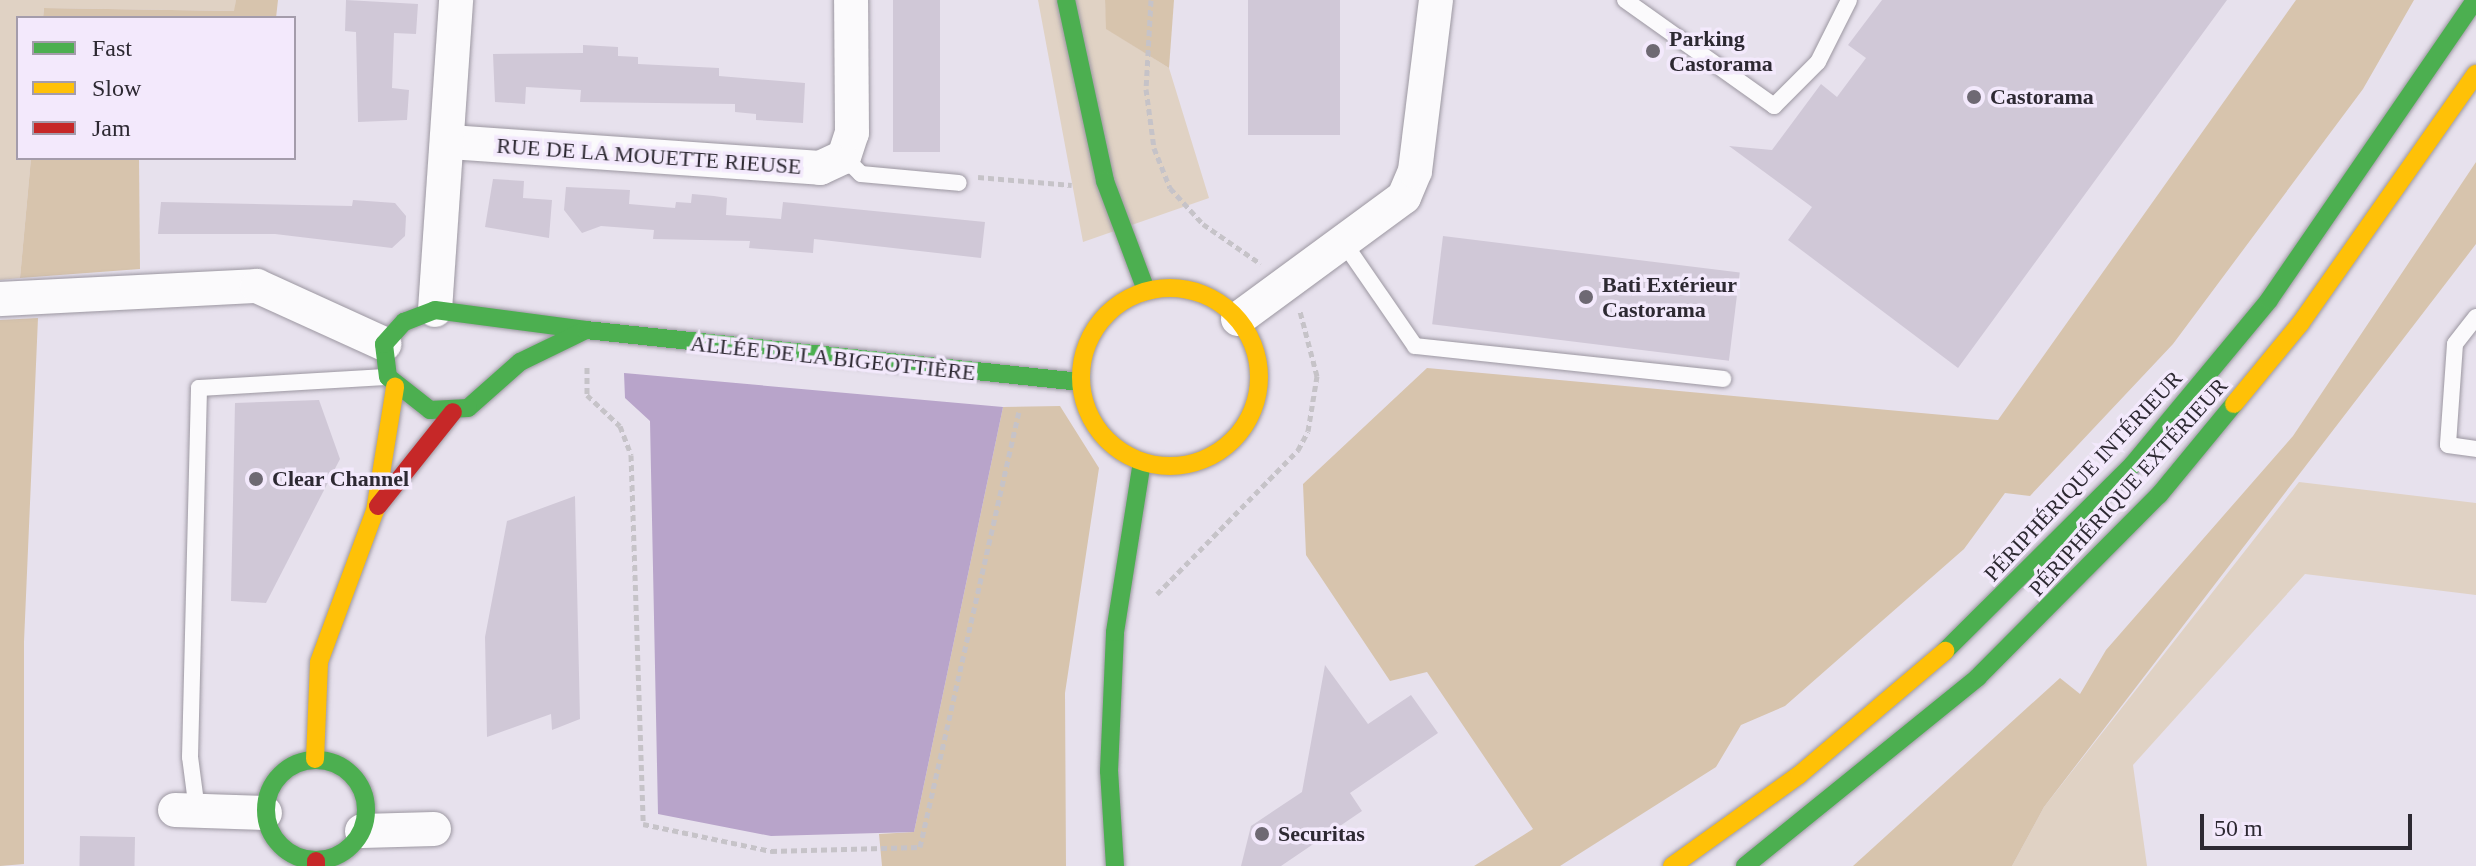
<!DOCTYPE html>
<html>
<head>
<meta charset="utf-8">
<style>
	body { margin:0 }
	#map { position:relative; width:2476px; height:866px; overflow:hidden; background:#e7e1ed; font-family:"Times New Roman",serif }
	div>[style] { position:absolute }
	.green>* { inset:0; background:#e0d2c4 }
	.forest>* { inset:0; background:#d7c4ad }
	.water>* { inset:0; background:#b8a4ca }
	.building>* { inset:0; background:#d0c8d7; transform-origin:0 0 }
	.path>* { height:5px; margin-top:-2.5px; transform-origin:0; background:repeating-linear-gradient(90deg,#c6c3c8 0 6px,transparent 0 10px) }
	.roads { filter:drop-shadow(0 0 2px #9c97a1) drop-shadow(0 0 2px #9c97a1) }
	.lane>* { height:16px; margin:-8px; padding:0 8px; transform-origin:8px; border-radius:8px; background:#fbfafc }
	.street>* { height:34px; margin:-17px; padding:0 17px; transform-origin:17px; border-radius:17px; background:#fbfafc }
	.fast>* { height:18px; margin:-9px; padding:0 9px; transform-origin:9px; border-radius:9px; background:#4caf50 }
	.fast>.ring { margin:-9px; padding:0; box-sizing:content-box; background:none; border:18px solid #4caf50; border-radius:50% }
	.slow>* { height:18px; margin:-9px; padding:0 9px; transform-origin:9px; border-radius:9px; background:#ffc107 }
	.slow>.ring { margin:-9px; padding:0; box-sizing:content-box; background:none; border:18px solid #ffc107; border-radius:50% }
	.jam>* { height:18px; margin:-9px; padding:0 9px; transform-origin:9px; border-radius:9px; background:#c62828 }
	.dots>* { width:22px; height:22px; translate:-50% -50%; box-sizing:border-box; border:4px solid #f3e9fc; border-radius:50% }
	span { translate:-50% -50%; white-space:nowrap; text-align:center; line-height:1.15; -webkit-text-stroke:7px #f3e9fc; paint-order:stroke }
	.poi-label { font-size:22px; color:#2d2932; font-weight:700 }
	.left { translate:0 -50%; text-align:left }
	.street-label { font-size:22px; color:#2d2932 }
	.legend { position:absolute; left:16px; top:16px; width:280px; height:144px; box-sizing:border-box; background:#f3e9fc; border:2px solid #a49cab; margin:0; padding:10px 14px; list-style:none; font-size:24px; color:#2d2932 }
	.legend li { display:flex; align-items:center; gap:16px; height:40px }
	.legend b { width:40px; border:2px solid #a49cab }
	.scale { position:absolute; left:2200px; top:814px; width:212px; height:36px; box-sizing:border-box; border:4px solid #2d2932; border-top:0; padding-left:10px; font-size:24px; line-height:28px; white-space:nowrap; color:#2d2932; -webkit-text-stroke:6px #f3e9fc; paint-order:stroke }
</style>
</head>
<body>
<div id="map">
	<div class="green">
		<div style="clip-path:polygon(0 0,236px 0,235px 11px,44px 8px,43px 18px,18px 18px,18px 158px,31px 158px,20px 278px,0 280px)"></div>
		<div style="clip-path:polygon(1038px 0,1105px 0,1107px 29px,1169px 68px,1209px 198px,1083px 242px)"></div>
		<div style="clip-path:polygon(2299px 482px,2476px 503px,2476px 595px,2305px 574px,2133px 765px,2147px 866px,2012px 866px,2044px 807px)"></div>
	</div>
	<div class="forest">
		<div style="clip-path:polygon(236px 0,278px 0,276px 18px,43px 18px,44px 8px,234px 11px)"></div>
		<div style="clip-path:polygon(1105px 0,1174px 0,1169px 68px,1106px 29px)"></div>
		<div style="clip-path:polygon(2296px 0,2414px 0,2363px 89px,2173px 344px,2030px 496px,2005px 493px,1964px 549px,1785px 706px,1741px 725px,1716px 767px,1560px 866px,1474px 866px,1533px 829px,1427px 672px,1390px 681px,1306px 555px,1303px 484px,1427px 368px,1998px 420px)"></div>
		<div style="clip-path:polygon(31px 158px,139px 158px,140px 269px,20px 278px)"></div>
		<div style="clip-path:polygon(2476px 162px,2476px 244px,2044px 807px,2012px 866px,1853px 866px,2060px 678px,2080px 694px,2106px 650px,2293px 436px)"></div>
		<div style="clip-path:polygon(38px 318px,24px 642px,24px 864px,0 866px,0 320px)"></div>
		<div style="clip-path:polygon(1060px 406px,1099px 468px,1065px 693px,1066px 866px,882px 866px,879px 834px,914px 832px,1003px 407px)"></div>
	</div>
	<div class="water">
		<div style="clip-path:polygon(624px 373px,1003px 407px,914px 832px,771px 836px,658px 814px,650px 421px,625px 398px)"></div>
	</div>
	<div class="building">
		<div style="clip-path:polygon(346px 0,418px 4px,416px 34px,394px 33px,392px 88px,409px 90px,407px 120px,358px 122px,356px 32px,345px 31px)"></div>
		<div style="left:893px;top:0;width:47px;height:152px"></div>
		<div style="left:1248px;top:0;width:92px;height:135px"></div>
		<div style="clip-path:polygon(1882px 0,2227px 0,1958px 368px,1788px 240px,1812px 207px,1729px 146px,1772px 150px,1821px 84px,1837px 97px,1866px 58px,1848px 45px)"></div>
		<div style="clip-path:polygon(583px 45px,618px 47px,618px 56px,638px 57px,638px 64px,719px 68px,719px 76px,805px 83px,803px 123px,756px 120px,756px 114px,735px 112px,735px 104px,580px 102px,581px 90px,526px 87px,525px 104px,495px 102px,493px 54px,583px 53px)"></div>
		<div style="clip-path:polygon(493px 179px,524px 181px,523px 198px,552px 200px,549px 238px,485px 227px)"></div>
		<div style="clip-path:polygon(566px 187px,630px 190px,629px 204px,675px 208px,676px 202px,691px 203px,692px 194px,714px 196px,727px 198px,726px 215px,781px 219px,783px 202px,985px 222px,981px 258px,814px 239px,813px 253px,749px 248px,750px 241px,653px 239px,654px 230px,601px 226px,582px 233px,564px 210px)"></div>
		<div style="clip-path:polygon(353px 200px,395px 203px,406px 216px,405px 236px,392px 248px,275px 234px,158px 234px,161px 202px,352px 206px)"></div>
		<div style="left:1443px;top:236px;width:299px;height:89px;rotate:7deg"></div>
		<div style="clip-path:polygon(319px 400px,340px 459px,266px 603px,231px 601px,235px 403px)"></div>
		<div style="clip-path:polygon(575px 496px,580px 719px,552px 730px,551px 714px,487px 737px,485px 637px,507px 521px)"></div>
		<div style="clip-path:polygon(1325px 665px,1368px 724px,1411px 695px,1438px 733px,1350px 793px,1362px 811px,1281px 866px,1241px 866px,1251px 826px,1302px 792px)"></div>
		<div style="left:80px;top:836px;width:55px;height:30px;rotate:1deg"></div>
	</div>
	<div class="path">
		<div style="left:1151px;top:0;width:89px;rotate:93.2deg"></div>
		<div style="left:1146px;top:89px;width:60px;rotate:82.3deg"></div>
		<div style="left:1154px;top:148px;width:43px;rotate:68.2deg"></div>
		<div style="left:1170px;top:188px;width:49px;rotate:47.5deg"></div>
		<div style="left:1203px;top:224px;width:70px;rotate:34.6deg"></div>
		<div style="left:978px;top:177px;width:94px;rotate:4.9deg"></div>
		<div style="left:587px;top:367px;width:28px;rotate:90deg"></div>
		<div style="left:587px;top:395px;width:45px;rotate:43.2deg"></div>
		<div style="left:620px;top:426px;width:31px;rotate:69deg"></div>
		<div style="left:631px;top:455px;width:369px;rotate:88.1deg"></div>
		<div style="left:643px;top:824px;width:131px;rotate:11.9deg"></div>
		<div style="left:771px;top:851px;width:149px;rotate:-1.5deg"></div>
		<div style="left:920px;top:847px;width:446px;rotate:-77.2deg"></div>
		<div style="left:1157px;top:594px;width:202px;rotate:-45.6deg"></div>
		<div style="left:1298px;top:450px;width:21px;rotate:-62deg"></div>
		<div style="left:1308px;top:431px;width:56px;rotate:-80.7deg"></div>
		<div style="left:1317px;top:376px;width:67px;rotate:-104.7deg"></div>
	</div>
	<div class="roads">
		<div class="lane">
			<div style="left:1625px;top:0;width:183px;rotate:35.4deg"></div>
			<div style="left:1774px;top:106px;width:62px;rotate:-45deg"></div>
			<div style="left:1818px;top:62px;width:69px;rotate:-63.4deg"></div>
			<div style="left:844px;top:157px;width:24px;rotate:45deg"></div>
			<div style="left:861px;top:174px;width:98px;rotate:5.2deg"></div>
			<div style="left:1344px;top:243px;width:125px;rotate:55.4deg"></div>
			<div style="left:1415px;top:346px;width:310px;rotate:6.1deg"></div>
			<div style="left:2476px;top:317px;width:34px;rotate:128deg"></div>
			<div style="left:2455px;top:344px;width:101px;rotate:94deg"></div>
			<div style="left:2448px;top:445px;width:28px;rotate:8deg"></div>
			<div style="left:197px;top:810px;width:53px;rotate:-97.5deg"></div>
			<div style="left:190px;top:757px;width:369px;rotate:-88.6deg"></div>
			<div style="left:199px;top:388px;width:187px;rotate:-3.4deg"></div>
		</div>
		<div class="street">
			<div style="left:450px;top:142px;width:371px;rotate:4deg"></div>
			<div style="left:820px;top:168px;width:26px;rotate:-25deg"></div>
			<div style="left:844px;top:157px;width:25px;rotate:-72deg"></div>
			<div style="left:852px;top:133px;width:133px;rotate:-90.4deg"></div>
			<div style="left:0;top:299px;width:257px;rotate:-2.9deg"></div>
			<div style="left:257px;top:286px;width:140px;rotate:24.5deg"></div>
			<div style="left:435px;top:310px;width:311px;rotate:-86.1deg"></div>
			<div style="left:1238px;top:319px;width:206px;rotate:-36.3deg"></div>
			<div style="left:1404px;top:197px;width:28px;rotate:-67deg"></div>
			<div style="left:1415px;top:171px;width:172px;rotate:-83deg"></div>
			<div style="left:175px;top:810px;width:90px;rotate:1.9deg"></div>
			<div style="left:362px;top:831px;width:72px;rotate:-1.6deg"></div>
		</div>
		<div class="fast">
			<div style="left:1066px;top:0;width:185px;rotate:77.8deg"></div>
			<div style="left:1105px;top:181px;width:116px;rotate:69.4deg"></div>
			<div style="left:435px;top:310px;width:152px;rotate:7.5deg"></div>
			<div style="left:586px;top:330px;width:73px;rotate:154.1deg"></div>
			<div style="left:520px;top:362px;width:69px;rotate:138.5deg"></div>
			<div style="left:468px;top:408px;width:38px;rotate:177deg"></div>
			<div style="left:430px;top:410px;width:53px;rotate:-141.8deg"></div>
			<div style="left:388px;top:377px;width:33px;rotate:-97deg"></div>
			<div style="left:384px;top:344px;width:30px;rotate:-48deg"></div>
			<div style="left:404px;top:322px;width:33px;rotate:-21deg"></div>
			<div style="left:586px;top:330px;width:497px;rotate:6deg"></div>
			<div style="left:1945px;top:651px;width:265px;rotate:-44.8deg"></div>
			<div style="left:2133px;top:464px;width:213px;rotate:-50.3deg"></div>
			<div style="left:2269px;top:300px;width:364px;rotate:-55.5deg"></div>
			<div class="ring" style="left:266px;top:760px;width:82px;height:82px"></div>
			<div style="left:1115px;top:866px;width:95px;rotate:-93.6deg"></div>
			<div style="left:1109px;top:771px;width:139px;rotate:-87.5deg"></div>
			<div style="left:1115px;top:632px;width:172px;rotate:-81deg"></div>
			<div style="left:1745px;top:866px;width:300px;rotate:-39deg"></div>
			<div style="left:1978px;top:677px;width:257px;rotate:-45.2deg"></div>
			<div style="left:2159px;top:495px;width:118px;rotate:-50.5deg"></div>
		</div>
		<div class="slow">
			<div class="ring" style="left:1081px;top:288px;width:160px;height:160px"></div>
			<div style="left:2234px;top:404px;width:104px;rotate:-50.5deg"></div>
			<div style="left:2300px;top:324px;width:306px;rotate:-54.9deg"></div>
			<div style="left:315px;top:759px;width:97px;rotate:-87.6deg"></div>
			<div style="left:319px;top:662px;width:161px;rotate:-69.7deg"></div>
			<div style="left:375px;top:511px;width:126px;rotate:-80.8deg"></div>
			<div style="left:1672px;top:866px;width:156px;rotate:-35.6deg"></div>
			<div style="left:1799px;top:775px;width:192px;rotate:-40.3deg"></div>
		</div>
		<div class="jam">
			<div style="left:378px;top:506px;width:120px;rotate:-51.4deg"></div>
			<div style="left:316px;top:861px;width:5px;rotate:90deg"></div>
		</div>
	</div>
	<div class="dots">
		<div style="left:1653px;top:51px;background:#6e6973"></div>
		<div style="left:1974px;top:97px;background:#6e6973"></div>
		<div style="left:1586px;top:297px;background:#6e6973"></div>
		<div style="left:256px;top:479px;background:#6e6973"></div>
		<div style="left:1262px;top:834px;background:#6e6973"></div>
	</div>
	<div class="poi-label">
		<span class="left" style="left:1669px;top:51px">Parking<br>Castorama</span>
		<span class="left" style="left:1990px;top:97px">Castorama</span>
		<span class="left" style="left:1602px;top:297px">Bati Extérieur<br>Castorama</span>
		<span class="left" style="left:272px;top:479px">Clear Channel</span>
		<span class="left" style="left:1278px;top:834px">Securitas</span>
	</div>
	<div class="street-label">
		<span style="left:649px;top:156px;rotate:4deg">RUE DE LA MOUETTE RIEUSE</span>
		<span style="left:833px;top:358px;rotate:6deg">ALLÉE DE LA BIGEOTTIÈRE</span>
		<span style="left:2083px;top:476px;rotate:-47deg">PÉRIPHÉRIQUE INTÉRIEUR</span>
		<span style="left:2128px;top:487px;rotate:-48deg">PÉRIPHÉRIQUE EXTÉRIEUR</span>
	</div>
	<ul class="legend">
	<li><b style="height:10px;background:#4caf50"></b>Fast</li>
	<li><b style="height:10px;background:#ffc107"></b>Slow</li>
	<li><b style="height:10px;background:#c62828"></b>Jam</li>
	</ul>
	<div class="scale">50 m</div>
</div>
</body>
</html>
